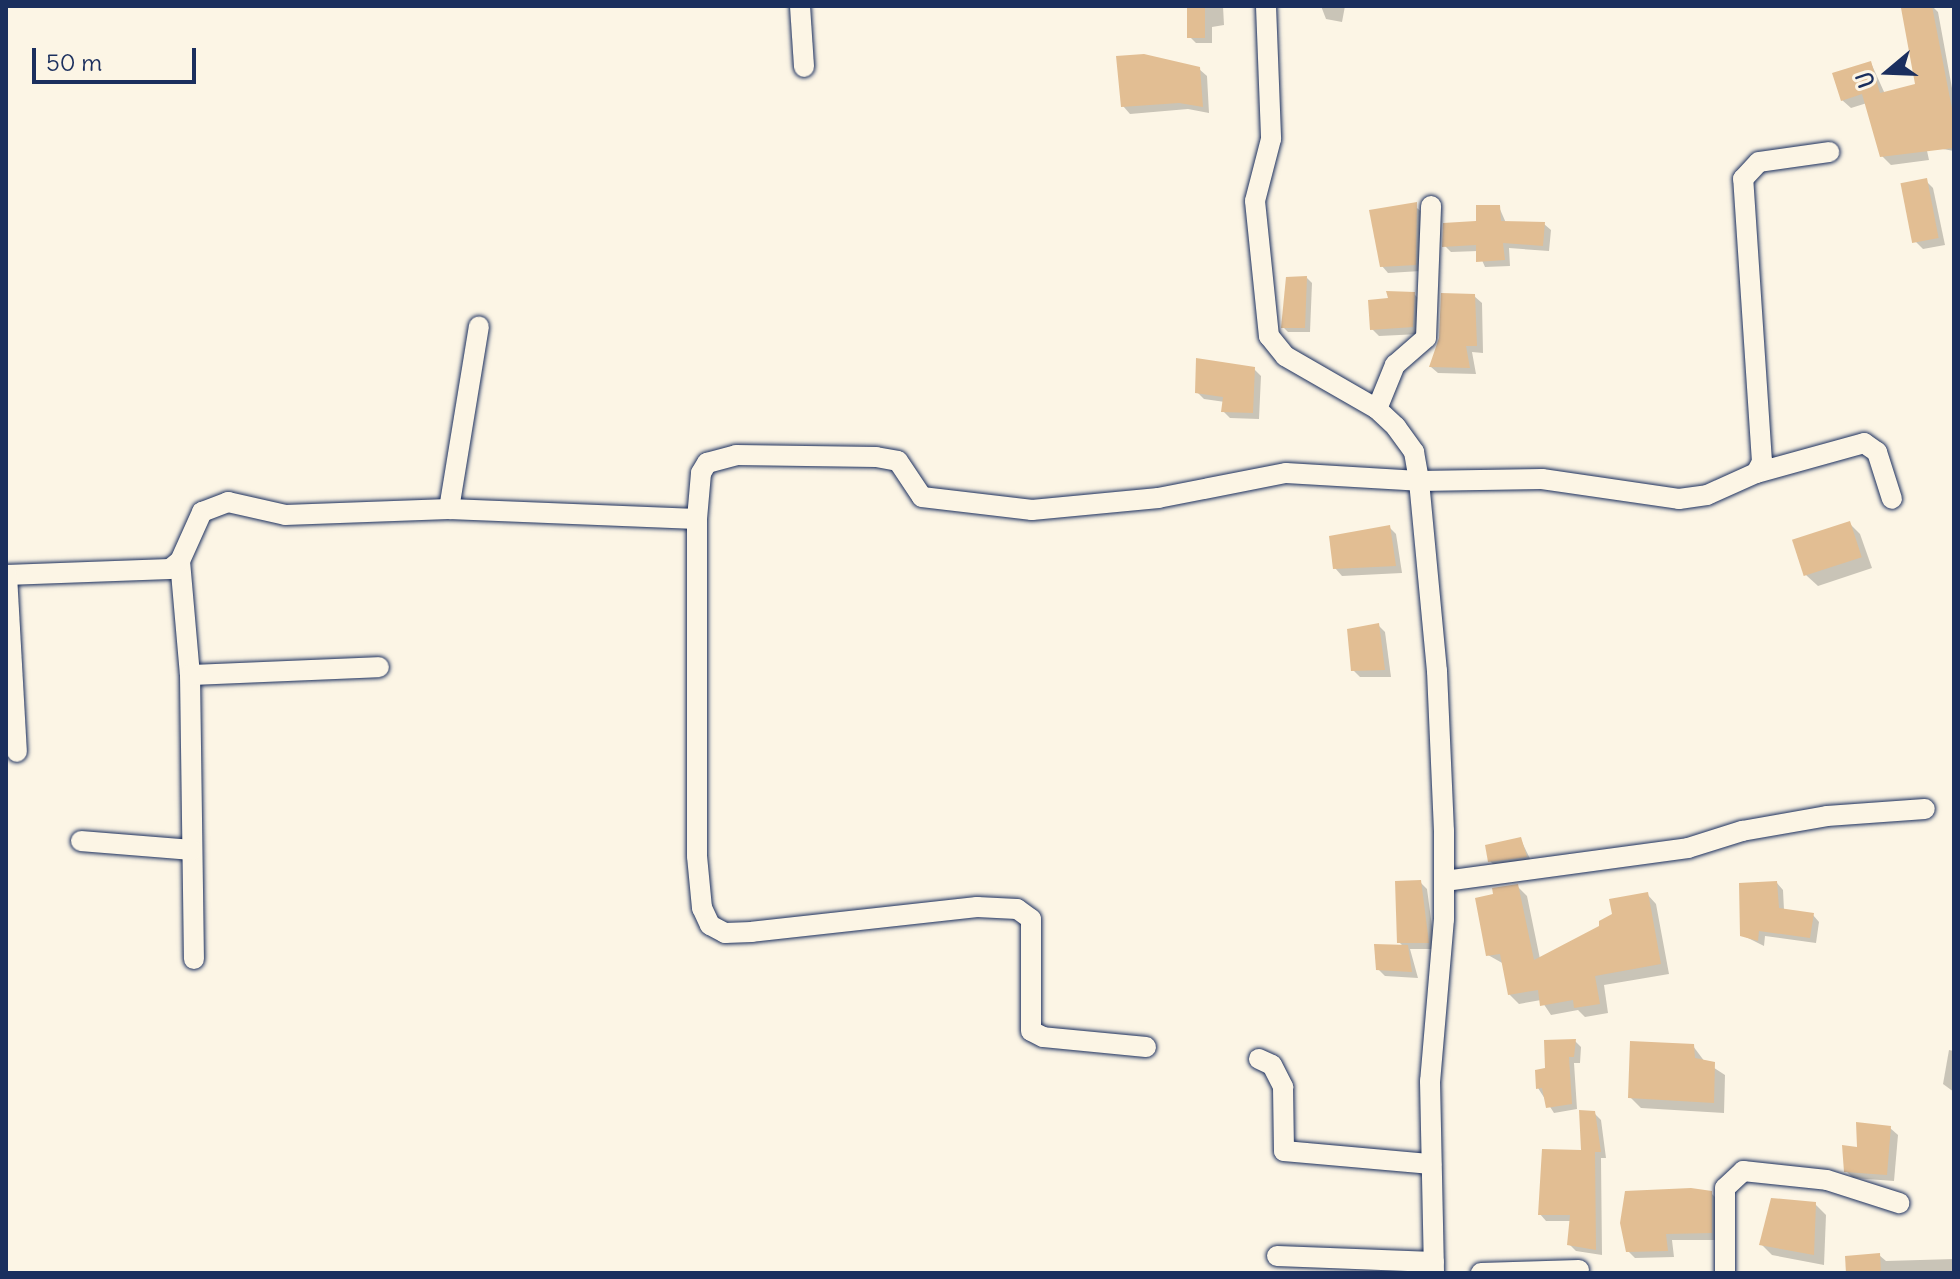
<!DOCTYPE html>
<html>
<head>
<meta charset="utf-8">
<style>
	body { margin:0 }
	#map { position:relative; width:1960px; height:1279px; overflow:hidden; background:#fcf5e5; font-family:Delius,sans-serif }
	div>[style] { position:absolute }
	.shadow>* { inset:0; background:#0003 }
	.building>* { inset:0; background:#e2be93; transform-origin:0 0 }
	.roads { filter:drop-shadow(0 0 2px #1b2f5e) drop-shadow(0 0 2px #1b2f5e) }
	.street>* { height:20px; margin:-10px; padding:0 10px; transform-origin:10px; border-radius:10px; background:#fcf5e5 }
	span { translate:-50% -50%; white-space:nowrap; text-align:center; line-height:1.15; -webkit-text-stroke:8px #fcf5e5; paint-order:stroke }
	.frame { position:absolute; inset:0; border:8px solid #1b2f5e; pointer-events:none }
	.north { position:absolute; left:1848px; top:32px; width:80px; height:80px; -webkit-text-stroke:6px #fcf5e5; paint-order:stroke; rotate:251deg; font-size:22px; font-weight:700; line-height:32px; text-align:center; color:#1b2f5e }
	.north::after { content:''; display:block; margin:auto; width:28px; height:36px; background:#1b2f5e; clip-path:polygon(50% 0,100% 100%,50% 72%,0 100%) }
	.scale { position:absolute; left:32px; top:48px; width:164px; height:36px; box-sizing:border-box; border:4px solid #1b2f5e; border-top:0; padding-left:10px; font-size:24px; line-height:28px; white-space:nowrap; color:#1b2f5e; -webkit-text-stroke:6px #fcf5e5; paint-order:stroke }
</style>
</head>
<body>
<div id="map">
	<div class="shadow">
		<div style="clip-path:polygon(1190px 6px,1223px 6px,1224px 25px,1212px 27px,1212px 43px,1196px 43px,1190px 37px)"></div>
		<div style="clip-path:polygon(1321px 6px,1345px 6px,1342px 22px,1326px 19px)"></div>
		<div style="clip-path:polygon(1932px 6px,1938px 12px,1954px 99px,1954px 151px,1926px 146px,1929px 160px,1891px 165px,1882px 156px,1867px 103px,1851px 108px,1842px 100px,1871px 63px,1885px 94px,1917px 86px,1903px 9px)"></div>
		<div style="clip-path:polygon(1199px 69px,1207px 76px,1209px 113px,1188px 109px,1130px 114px,1123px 106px)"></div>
		<div style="clip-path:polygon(1926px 181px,1933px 188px,1945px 245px,1923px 249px,1916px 242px)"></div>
		<div style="clip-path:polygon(1499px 207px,1506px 223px,1544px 224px,1551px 230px,1549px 251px,1509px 248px,1510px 266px,1485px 267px,1478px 251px,1451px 252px,1445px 246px)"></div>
		<div style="clip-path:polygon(1417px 208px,1424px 214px,1421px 271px,1388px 273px,1382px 266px,1371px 211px)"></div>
		<div style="clip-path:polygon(1307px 278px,1312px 283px,1310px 332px,1288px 332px,1283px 327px)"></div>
		<div style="clip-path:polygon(1414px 294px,1421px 301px,1420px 334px,1379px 336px,1372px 329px)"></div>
		<div style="clip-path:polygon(1474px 296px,1482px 303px,1483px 353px,1472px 352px,1476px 374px,1438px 373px,1431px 367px)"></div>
		<div style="clip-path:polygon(1254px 369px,1261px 376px,1259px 419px,1230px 418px,1223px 411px,1225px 402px,1204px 399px,1197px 392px)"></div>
		<div style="clip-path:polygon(1849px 523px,1860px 534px,1872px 568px,1818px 586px,1806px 575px)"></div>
		<div style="clip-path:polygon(1389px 527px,1396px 534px,1402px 573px,1342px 576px,1335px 568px)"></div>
		<div style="clip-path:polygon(1378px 625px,1385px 632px,1391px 677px,1360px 677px,1353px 670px)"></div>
		<div style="clip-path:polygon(1521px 840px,1532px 863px,1497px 868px,1490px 861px)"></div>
		<div style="clip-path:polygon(1420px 882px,1427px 889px,1435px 949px,1410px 949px,1418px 978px,1385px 976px,1378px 969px,1404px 947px,1399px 942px)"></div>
		<div style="clip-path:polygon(1777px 883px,1783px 890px,1784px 910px,1813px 915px,1819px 922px,1816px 943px,1765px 936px,1764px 946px,1742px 935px)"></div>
		<div style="clip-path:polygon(1517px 886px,1527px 896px,1540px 959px,1602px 927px,1647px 894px,1656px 904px,1669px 974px,1604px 985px,1608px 1013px,1585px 1017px,1578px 1010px,1551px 1015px,1541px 1000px,1519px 1004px,1509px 994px,1504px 964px,1488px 955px)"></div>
		<div style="clip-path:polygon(1575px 1041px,1581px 1047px,1580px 1063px,1574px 1063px,1577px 1109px,1554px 1113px,1538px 1088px,1548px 1069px)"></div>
		<div style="clip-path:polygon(1693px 1046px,1705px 1062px,1725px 1075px,1724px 1113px,1641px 1108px,1630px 1097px)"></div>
		<div style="clip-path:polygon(1949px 1050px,1954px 1051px,1954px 1092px,1943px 1084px)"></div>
		<div style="clip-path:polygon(1594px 1113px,1601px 1120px,1606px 1158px,1601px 1158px,1602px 1255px,1576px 1251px,1569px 1244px,1571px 1221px,1546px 1221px,1540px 1214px,1583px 1152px)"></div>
		<div style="clip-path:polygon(1890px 1128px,1898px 1135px,1894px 1181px,1853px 1178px,1846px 1171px,1859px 1149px)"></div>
		<div style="clip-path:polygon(1711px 1193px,1718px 1200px,1718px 1240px,1672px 1240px,1674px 1257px,1635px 1258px,1628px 1251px)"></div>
		<div style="clip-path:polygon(1815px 1204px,1826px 1215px,1824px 1265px,1772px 1255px,1761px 1244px)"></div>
		<div style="clip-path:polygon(1879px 1255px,1886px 1261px,1954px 1259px,1954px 1273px,1848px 1273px)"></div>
	</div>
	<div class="building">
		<div style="left:1187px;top:6px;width:18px;height:32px"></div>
		<div style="clip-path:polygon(1932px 6px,1954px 119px,1954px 148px,1880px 157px,1862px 94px,1841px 101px,1832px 73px,1871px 61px,1880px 93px,1915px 84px,1901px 8px)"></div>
		<div style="clip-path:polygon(1144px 54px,1200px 67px,1203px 107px,1179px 103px,1121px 107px,1116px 56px)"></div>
		<div style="left:1927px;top:178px;width:61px;height:27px;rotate:79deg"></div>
		<div style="clip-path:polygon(1417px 202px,1416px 265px,1380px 267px,1369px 210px)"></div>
		<div style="clip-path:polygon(1476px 205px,1500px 205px,1501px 221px,1545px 222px,1543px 246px,1503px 243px,1505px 260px,1476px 262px,1476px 245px,1442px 247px,1443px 223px,1476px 221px)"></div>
		<div style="clip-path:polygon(1307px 276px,1305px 328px,1281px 328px,1286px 277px)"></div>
		<div style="clip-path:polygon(1386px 291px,1415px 292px,1413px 327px,1370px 330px,1368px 300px,1388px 298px)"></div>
		<div style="clip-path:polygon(1441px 293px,1475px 294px,1477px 346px,1466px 346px,1470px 368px,1429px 367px,1439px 338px)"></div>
		<div style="clip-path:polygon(1196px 358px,1255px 367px,1253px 413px,1221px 412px,1223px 397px,1195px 393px)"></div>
		<div style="left:1850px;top:521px;width:38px;height:61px;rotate:72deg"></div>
		<div style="clip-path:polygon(1390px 525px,1396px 566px,1333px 569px,1329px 536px)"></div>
		<div style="clip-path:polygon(1379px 623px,1385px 670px,1351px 671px,1347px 629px)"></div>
		<div style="clip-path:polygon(1521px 837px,1527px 857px,1488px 862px,1485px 845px)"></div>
		<div style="clip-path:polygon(1421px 880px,1429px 943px,1397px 943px,1395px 881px)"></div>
		<div style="clip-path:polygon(1777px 881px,1779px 908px,1814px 913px,1810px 938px,1759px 931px,1758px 941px,1740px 936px,1739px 883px)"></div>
		<div style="clip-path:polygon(1518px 884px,1534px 960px,1599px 926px,1599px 921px,1612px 914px,1609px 899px,1648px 892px,1661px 964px,1595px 976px,1600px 1004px,1574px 1008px,1573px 1000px,1540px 1006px,1538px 990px,1508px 995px,1500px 954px,1486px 956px,1475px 898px,1493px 894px,1492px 888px)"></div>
		<div style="clip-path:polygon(1374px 944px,1408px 945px,1412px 972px,1376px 970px)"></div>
		<div style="clip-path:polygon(1576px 1039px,1574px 1057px,1569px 1057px,1572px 1104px,1546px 1108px,1542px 1088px,1536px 1089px,1535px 1070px,1545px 1068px,1544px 1040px)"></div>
		<div style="clip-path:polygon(1630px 1041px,1694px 1044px,1695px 1058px,1715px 1062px,1714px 1103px,1628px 1098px)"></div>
		<div style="clip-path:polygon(1579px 1110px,1595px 1111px,1601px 1152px,1595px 1152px,1596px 1250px,1567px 1245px,1570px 1215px,1538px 1215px,1542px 1149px,1581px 1150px)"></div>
		<div style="clip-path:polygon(1856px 1122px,1891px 1126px,1887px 1175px,1844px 1172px,1842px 1145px,1857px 1147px)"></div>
		<div style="clip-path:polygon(1691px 1188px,1712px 1191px,1712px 1233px,1666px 1234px,1668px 1251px,1626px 1252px,1620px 1223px,1625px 1191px)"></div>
		<div style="clip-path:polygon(1771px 1198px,1816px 1202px,1814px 1255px,1759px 1245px)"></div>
		<div style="clip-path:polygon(1880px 1253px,1881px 1273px,1846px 1273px,1845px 1256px)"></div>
	</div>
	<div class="roads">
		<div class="street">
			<div style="left:800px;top:6px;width:61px;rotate:86.2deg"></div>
			<div style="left:1266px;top:6px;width:133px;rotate:87.8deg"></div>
			<div style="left:1271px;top:139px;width:64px;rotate:104.5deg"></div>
			<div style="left:1255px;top:201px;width:136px;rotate:84.1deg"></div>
			<div style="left:1269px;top:336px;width:26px;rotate:51deg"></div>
			<div style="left:1285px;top:356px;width:106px;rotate:29.9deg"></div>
			<div style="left:1377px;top:409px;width:26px;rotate:43deg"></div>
			<div style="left:1396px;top:427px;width:31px;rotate:54deg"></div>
			<div style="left:1414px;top:452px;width:29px;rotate:80deg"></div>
			<div style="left:1419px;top:481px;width:191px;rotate:84.6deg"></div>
			<div style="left:1437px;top:671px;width:160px;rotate:87.5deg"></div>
			<div style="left:1444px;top:831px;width:88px;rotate:90deg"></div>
			<div style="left:1444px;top:919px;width:163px;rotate:94.9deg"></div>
			<div style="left:1430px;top:1081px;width:192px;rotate:88.8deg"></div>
			<div style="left:1377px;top:409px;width:48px;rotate:-67.8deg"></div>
			<div style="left:1395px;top:365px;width:41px;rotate:-41.1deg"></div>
			<div style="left:1426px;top:338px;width:132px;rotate:-87.8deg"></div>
			<div style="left:1756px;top:473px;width:112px;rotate:-15.5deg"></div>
			<div style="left:1864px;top:443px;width:16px;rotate:35deg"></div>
			<div style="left:1877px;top:452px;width:49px;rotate:72.3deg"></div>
			<div style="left:449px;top:509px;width:185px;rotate:-80.7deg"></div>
			<div style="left:180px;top:561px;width:114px;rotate:85deg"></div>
			<div style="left:190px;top:675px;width:284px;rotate:89.2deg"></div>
			<div style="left:6px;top:575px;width:164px;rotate:-2.1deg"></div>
			<div style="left:170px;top:569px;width:13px;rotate:-39deg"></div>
			<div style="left:180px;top:561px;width:54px;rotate:-65.8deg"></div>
			<div style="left:202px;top:512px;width:28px;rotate:-21deg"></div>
			<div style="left:228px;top:502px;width:58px;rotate:12.8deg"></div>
			<div style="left:285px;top:515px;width:164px;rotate:-2.1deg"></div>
			<div style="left:449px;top:509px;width:248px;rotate:2.3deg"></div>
			<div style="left:7px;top:575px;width:177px;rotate:86.8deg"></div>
			<div style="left:190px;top:675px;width:189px;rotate:-2.4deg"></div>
			<div style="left:81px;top:841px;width:111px;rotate:4.6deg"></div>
			<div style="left:1445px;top:881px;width:245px;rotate:-7.7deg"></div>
			<div style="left:1688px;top:848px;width:57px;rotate:-17.5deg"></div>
			<div style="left:1742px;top:831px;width:86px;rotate:-10deg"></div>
			<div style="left:1827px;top:816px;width:98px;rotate:-4.1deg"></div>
			<div style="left:1146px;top:1047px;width:103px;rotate:-174.5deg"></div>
			<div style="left:1043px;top:1037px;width:13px;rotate:-153deg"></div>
			<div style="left:1031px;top:1031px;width:112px;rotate:-90deg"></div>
			<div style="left:1031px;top:919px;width:17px;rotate:-144deg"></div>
			<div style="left:1017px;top:909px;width:40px;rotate:-177.1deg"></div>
			<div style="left:977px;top:907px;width:226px;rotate:173.7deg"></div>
			<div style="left:752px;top:932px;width:27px;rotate:178deg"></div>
			<div style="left:725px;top:933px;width:17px;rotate:-152deg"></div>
			<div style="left:710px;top:925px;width:19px;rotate:-115deg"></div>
			<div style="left:702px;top:908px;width:52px;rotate:-95.5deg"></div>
			<div style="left:697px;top:856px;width:337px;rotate:-90deg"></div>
			<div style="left:697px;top:519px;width:46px;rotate:-85deg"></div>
			<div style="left:701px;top:473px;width:12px;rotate:-59deg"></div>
			<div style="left:707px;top:463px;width:30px;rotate:-15deg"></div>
			<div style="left:736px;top:455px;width:140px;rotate:0.8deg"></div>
			<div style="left:876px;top:457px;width:22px;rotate:10deg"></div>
			<div style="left:898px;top:461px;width:43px;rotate:56.3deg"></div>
			<div style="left:922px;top:497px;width:111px;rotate:6.7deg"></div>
			<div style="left:1032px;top:510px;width:127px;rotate:-5.4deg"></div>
			<div style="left:1158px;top:498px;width:130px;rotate:-11.1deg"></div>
			<div style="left:1286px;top:473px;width:133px;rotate:3.4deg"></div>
			<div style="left:1419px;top:481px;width:123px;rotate:-0.9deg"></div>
			<div style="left:1542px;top:479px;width:138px;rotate:8.3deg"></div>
			<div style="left:1679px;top:499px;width:28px;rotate:-8deg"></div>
			<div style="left:1707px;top:495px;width:54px;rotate:-24.2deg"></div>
			<div style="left:1756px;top:473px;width:13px;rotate:-61deg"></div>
			<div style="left:1762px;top:462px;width:284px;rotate:-93.8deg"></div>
			<div style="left:1743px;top:179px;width:23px;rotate:-47deg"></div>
			<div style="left:1759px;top:162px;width:71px;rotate:-8.1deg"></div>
			<div style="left:1259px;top:1059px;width:14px;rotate:25deg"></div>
			<div style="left:1272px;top:1065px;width:25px;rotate:63deg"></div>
			<div style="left:1283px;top:1087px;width:64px;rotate:89.1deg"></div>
			<div style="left:1284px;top:1151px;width:148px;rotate:5.1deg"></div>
			<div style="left:1277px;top:1256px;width:157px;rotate:2.2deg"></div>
			<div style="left:1481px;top:1273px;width:98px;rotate:-1.8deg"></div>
			<div style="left:1725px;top:1273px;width:85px;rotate:-90deg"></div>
			<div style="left:1725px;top:1188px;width:25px;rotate:-43deg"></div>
			<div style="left:1743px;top:1171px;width:84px;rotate:6.1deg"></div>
			<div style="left:1827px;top:1180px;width:76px;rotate:17.7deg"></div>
		</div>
	</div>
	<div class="frame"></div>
	<div class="north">U</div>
	<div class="scale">50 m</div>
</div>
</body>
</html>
